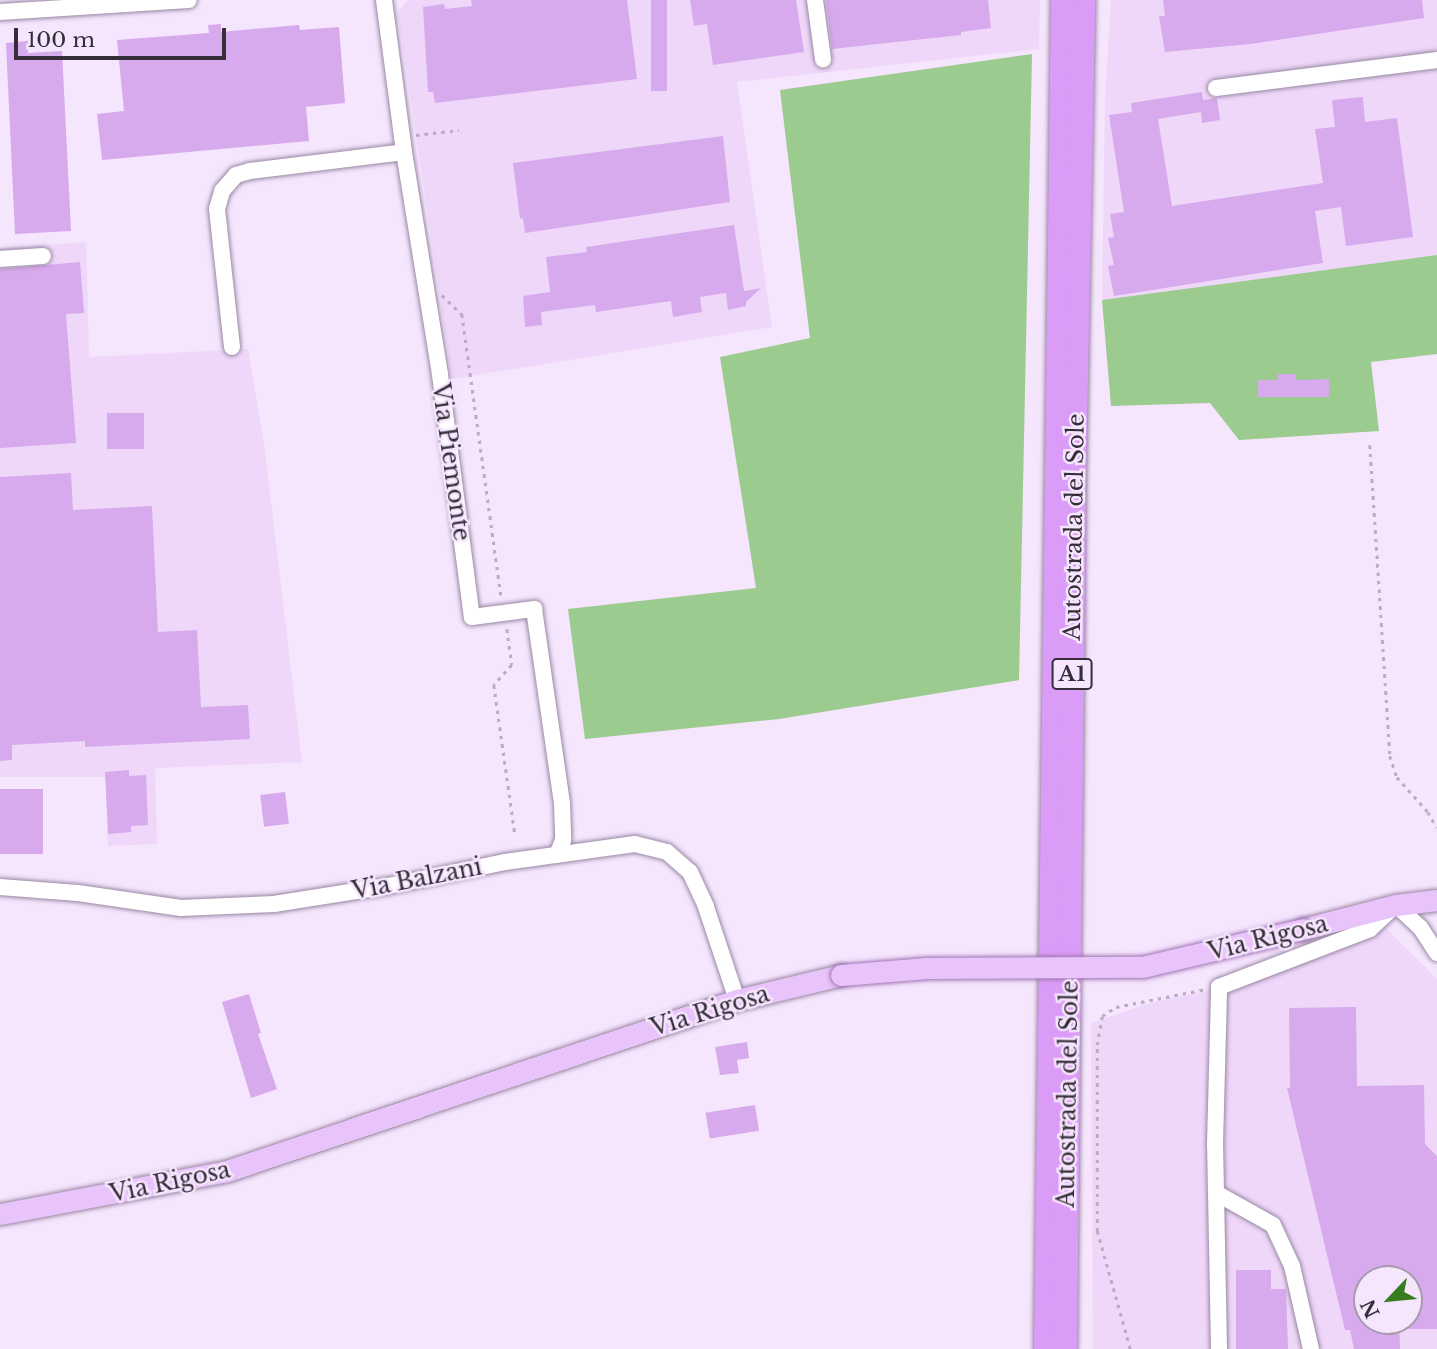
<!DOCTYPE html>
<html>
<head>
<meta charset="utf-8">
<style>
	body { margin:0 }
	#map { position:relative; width:1437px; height:1349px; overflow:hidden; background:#f5e5fd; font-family:"Libre Baskerville",serif }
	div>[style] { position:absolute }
	.built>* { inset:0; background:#efd7fa }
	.green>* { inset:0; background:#9bcb8e }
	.building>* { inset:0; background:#d7a9ed; transform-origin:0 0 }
	.path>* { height:2.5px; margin-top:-1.25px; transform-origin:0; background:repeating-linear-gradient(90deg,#bbadc1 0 3.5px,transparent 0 8.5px) }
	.roads { filter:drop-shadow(0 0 2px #9a88a3) drop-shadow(0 0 2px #9a88a3) }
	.minor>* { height:16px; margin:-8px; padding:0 8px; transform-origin:8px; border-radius:8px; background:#fff }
	.major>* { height:21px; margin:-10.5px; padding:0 10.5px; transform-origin:10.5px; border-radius:10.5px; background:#e9c4fb }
	.highway>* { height:23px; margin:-11.5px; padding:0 11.5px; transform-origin:11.5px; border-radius:11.5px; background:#db9cf8 }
	.bridges { filter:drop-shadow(0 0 2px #a175b5) drop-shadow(0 0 2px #a175b5) }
	.major-bridge>* { height:21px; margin:-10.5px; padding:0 10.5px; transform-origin:10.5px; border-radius:10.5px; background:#e9c4fb }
	span { translate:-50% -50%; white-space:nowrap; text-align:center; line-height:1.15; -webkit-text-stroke:5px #f5e5fd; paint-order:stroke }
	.shield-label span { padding:2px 5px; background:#f5e5fd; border:2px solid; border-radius:5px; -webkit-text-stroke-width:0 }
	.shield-label { font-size:21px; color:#352d38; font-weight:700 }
	.street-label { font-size:23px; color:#352d38 }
	.north { position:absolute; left:1353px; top:1265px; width:70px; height:70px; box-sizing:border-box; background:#f5e5fd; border:2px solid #a89bae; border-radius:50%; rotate:244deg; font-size:19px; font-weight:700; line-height:28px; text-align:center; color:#352d38 }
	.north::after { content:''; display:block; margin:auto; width:24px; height:32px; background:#377c1f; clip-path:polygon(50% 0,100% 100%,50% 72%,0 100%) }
	.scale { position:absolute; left:14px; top:28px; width:212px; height:32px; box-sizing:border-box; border:4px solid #352d38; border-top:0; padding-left:9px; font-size:21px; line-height:24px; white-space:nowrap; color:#352d38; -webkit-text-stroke:5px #f5e5fd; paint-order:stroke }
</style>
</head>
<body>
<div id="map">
	<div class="built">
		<div style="clip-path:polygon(408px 0,1040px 0,1039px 49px,737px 82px,772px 327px,452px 379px,398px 13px)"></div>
		<div style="clip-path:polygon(1111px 0,1437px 0,1437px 255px,1102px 300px,1105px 99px)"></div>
		<div style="clip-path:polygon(86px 242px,89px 357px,248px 349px,264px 443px,302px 762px,155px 768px,157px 844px,108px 846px,106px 777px,0 777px,0 248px)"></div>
		<div style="clip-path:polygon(evenodd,1385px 927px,1437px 979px,1437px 1349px,1093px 1349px,1091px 1023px,1147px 1004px,1250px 981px,1385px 927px,1367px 1279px,1409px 1279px,1409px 1321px,1367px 1321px,1367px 1279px)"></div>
	</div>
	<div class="green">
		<div style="clip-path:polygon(1032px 54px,1019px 680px,779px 719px,585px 739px,568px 609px,756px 588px,720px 357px,810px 338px,780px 90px)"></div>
		<div style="clip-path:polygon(1437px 255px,1437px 354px,1371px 362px,1379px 431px,1239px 440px,1210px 403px,1111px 406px,1102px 300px)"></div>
	</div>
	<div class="building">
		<div style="clip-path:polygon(471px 0,627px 0,637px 79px,435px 103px,433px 92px,428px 92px,423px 7px,444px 4px,445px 9px,472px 6px)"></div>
		<div style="left:651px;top:0;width:16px;height:91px"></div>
		<div style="clip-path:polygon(690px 0,796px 0,804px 52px,713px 65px,707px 24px,694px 26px)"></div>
		<div style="clip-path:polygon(826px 0,988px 0,991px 28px,961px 32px,961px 35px,832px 49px)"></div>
		<div style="clip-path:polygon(1163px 0,1422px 0,1424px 18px,1250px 44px,1165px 52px,1159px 16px,1165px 16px)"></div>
		<div style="clip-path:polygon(221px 24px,221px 32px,299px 25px,300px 30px,339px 27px,345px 103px,306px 107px,309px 141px,102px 160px,97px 114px,124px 111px,117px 40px,209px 33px,208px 25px)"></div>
		<div style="clip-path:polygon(28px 41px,28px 53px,62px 51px,71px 231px,15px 234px,6px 43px)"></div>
		<div style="clip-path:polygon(1202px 92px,1203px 100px,1217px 98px,1220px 120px,1202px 123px,1201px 112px,1158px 119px,1172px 206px,1323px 183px,1315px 129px,1335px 127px,1332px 100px,1363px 97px,1365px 122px,1397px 118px,1413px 237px,1346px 246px,1341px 207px,1315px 211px,1323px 263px,1114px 296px,1108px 266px,1114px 265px,1108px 238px,1114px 237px,1110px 214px,1124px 212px,1109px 115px,1132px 112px,1131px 103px)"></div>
		<div style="clip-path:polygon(723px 136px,730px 202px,525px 233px,523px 218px,520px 219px,513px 163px)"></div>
		<div style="clip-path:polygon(734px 225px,744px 291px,761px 288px,746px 302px,746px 306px,728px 310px,726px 293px,700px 297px,702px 312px,673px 317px,671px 301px,596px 312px,595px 305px,541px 312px,542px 325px,525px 327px,523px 296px,550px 292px,546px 257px,587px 252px,586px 247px)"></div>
		<div style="clip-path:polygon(80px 262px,84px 313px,66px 314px,76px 443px,0 448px,0 269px)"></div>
		<div style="clip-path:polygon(1278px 374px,1296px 374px,1296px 380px,1329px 379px,1329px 397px,1258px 397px,1258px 380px,1278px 380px)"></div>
		<div style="left:144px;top:413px;width:36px;height:37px;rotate:90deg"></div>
		<div style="clip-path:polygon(71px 473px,73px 510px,152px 506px,158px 632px,197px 630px,201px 707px,248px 705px,250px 739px,85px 747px,85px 741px,12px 745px,12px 760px,0 761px,0 477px)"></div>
		<div style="clip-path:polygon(129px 770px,129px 776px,146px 775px,148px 825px,131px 826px,131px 832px,108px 834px,105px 772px)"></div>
		<div style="left:0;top:789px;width:43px;height:65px"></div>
		<div style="left:285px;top:792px;width:32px;height:25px;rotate:83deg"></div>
		<div style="clip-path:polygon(249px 994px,261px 1033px,258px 1034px,277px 1089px,251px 1098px,222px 1002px)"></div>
		<div style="clip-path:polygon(1356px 1007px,1357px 1086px,1424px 1085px,1425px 1144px,1437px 1156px,1437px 1329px,1409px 1329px,1409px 1279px,1367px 1279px,1367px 1321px,1399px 1321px,1400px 1349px,1354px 1349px,1350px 1330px,1345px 1330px,1287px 1088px,1290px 1088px,1289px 1008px)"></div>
		<div style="clip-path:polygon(747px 1042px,749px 1058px,737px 1060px,739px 1073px,720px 1075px,715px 1047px)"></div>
		<div style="left:755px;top:1105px;width:26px;height:50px;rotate:81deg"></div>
		<div style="clip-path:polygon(1236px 1270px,1271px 1270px,1271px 1289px,1286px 1289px,1288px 1349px,1236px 1349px)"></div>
	</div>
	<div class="path">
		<div style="left:416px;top:135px;width:43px;rotate:-6.6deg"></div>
		<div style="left:442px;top:295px;width:28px;rotate:44deg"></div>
		<div style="left:462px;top:314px;width:284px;rotate:82.1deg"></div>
		<div style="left:1370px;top:445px;width:312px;rotate:86.3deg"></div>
		<div style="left:1390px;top:756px;width:22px;rotate:72deg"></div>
		<div style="left:1397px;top:777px;width:47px;rotate:48.5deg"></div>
		<div style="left:1428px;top:812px;width:18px;rotate:61deg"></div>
		<div style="left:507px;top:629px;width:36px;rotate:82deg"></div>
		<div style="left:512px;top:665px;width:27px;rotate:132deg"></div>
		<div style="left:494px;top:685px;width:150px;rotate:82deg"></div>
		<div style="left:1130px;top:1349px;width:123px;rotate:-105.6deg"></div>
		<div style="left:1097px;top:1231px;width:186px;rotate:-90deg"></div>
		<div style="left:1097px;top:1045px;width:29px;rotate:-80deg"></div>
		<div style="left:1102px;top:1016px;width:17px;rotate:-33deg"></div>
		<div style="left:1116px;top:1007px;width:92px;rotate:-11.3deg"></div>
	</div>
	<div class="roads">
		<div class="minor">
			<div style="left:384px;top:0;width:153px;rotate:82.5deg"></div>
			<div style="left:404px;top:152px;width:226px;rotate:80.8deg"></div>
			<div style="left:440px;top:375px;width:244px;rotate:82.5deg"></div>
			<div style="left:472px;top:617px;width:63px;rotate:-7.4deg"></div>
			<div style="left:534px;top:609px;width:197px;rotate:81.8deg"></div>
			<div style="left:562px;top:804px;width:36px;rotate:88deg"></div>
			<div style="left:563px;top:840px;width:16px;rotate:112deg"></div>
			<div style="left:815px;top:0;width:60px;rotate:82.3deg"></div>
			<div style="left:0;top:12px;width:189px;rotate:-3.6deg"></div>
			<div style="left:1216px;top:88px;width:223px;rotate:-7.2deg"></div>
			<div style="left:0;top:259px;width:43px;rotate:-4deg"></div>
			<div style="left:232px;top:347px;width:139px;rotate:-96.2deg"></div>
			<div style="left:217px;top:209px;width:19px;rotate:-74deg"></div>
			<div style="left:222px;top:191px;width:21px;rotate:-49deg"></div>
			<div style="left:236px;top:175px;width:15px;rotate:-16deg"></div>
			<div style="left:250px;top:171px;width:155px;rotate:-7deg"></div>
			<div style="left:0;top:887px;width:78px;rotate:4.4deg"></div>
			<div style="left:78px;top:893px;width:104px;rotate:8.3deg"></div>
			<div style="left:181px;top:908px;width:93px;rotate:-2.5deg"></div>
			<div style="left:274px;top:904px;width:115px;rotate:-9deg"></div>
			<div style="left:388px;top:886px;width:119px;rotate:-11.6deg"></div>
			<div style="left:505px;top:862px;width:131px;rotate:-7.9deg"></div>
			<div style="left:635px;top:844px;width:33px;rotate:14deg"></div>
			<div style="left:667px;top:852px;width:30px;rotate:41deg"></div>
			<div style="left:690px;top:872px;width:38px;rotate:65deg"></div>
			<div style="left:706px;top:907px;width:98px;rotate:71.6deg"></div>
			<div style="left:1216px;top:1193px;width:65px;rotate:29.3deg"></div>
			<div style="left:1273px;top:1225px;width:45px;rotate:65.1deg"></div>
			<div style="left:1292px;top:1266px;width:85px;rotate:77.1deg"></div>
			<div style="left:1219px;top:1349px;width:204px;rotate:-91.1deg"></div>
			<div style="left:1215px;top:1145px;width:158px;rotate:-88.5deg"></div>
			<div style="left:1219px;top:987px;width:162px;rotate:-21deg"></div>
			<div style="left:1370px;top:929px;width:35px;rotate:-43deg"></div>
			<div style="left:1396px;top:905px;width:33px;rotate:43deg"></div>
			<div style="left:1420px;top:927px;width:31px;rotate:57deg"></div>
		</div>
		<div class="major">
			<div style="left:1303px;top:929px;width:96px;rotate:-14.5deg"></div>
			<div style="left:1396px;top:905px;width:41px;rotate:-7deg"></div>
			<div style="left:0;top:1214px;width:231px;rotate:-10.7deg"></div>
			<div style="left:227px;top:1171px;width:538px;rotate:-18.54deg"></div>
			<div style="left:737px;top:1000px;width:107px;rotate:-13.5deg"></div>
		</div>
		<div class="highway">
			<div style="left:1045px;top:1349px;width:1349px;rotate:-89.28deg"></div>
			<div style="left:1065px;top:1349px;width:868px;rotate:-89.41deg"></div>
			<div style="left:1074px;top:481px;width:481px;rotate:-88.9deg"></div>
		</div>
	</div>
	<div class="bridges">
		<div class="major-bridge">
			<div style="left:841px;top:975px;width:86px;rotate:-4.7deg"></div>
			<div style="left:927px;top:968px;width:215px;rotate:-0.3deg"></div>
			<div style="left:1142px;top:967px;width:165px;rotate:-13.3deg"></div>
		</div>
	</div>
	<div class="shield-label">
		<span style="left:1072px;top:674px">A1</span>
	</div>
	<div class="street-label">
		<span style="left:451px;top:462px;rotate:82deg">Via Piemonte</span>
		<span style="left:1074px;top:527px;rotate:-89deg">Autostrada del Sole</span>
		<span style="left:417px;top:879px;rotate:-11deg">Via Balzani</span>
		<span style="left:1268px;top:938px;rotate:-14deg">Via Rigosa</span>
		<span style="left:710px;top:1011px;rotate:-17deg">Via Rigosa</span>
		<span style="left:1068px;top:1094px;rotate:-89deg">Autostrada del Sole</span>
		<span style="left:170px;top:1182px;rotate:-12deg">Via Rigosa</span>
	</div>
	<div class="north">N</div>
	<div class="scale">100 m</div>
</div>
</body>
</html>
